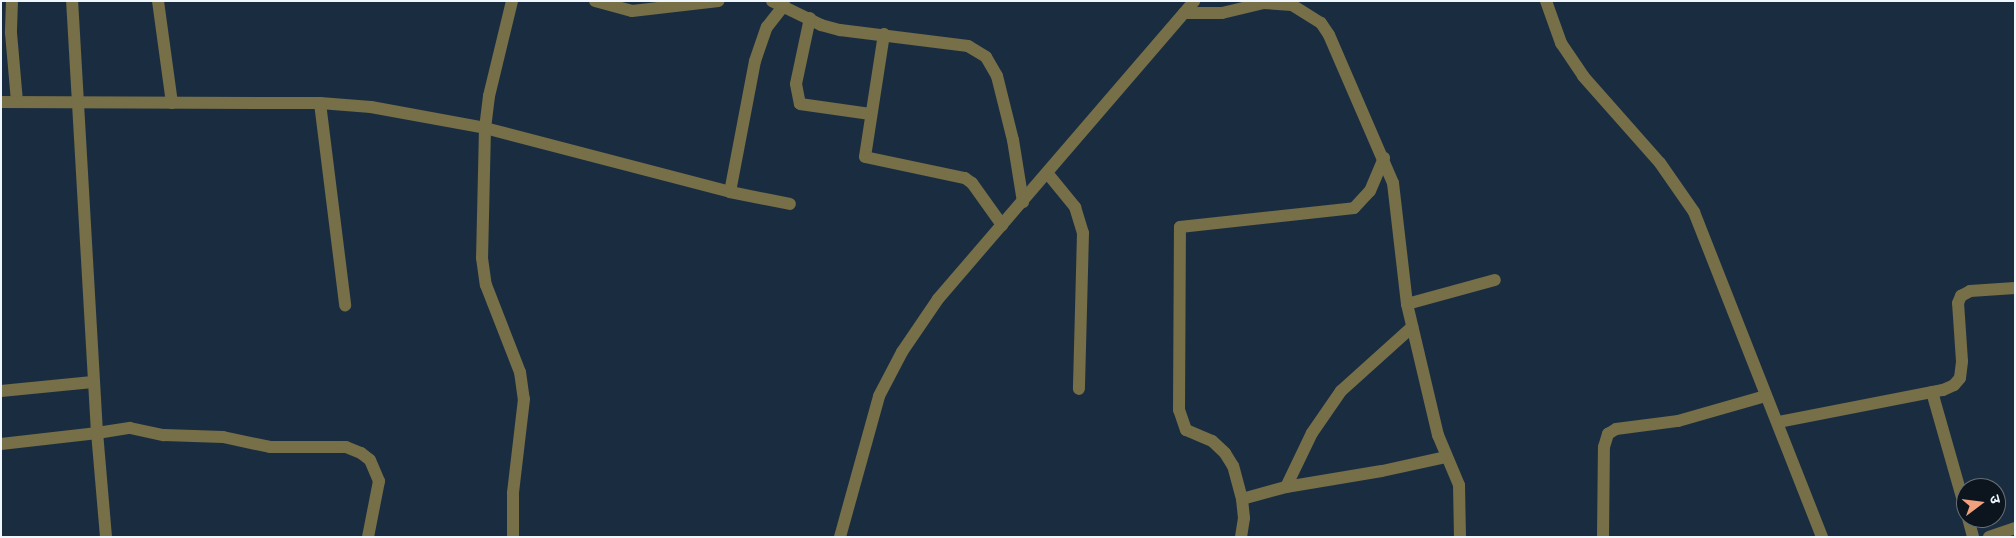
<!DOCTYPE html>
<html>
<head>
<meta charset="utf-8">
<style>
	body { margin:0 }
	#map { position:relative; width:2016px; height:538px; overflow:hidden; background:#1a2d40; font-family:Signika,"Noto Sans Devanagari",sans-serif }
	div>[style] { position:absolute }
	.minor>* { height:12px; margin:-6px; padding:0 6px; transform-origin:6px; border-radius:6px; background:#766f48 }
	span { translate:-50% -50%; white-space:nowrap; text-align:center; line-height:1.15; -webkit-text-stroke:4px #0c151d; paint-order:stroke }
	.frame { position:absolute; inset:0; border:2px solid #eff6fe; pointer-events:none }
	.north { position:absolute; left:1956px; top:478px; width:50px; height:50px; box-sizing:border-box; background:#0c151d; border:1px solid #676f77; border-radius:50%; rotate:75deg; font-size:14px; font-weight:700; line-height:20px; text-align:center; color:#eff6fe }
	.north::after { content:''; display:block; margin:auto; width:18px; height:22px; background:#f2a17e; clip-path:polygon(50% 0,100% 100%,50% 72%,0 100%) }
</style>
</head>
<body>
<div id="map">
	<div class="minor">
		<div style="left:12px;top:1px;width:32px;rotate:92deg"></div>
		<div style="left:11px;top:33px;width:69px;rotate:85deg"></div>
		<div style="left:158px;top:1px;width:103px;rotate:82.2deg"></div>
		<div style="left:512px;top:1px;width:98px;rotate:103.6deg"></div>
		<div style="left:489px;top:96px;width:32px;rotate:97deg"></div>
		<div style="left:485px;top:128px;width:130px;rotate:91.3deg"></div>
		<div style="left:482px;top:258px;width:27px;rotate:82deg"></div>
		<div style="left:486px;top:285px;width:93px;rotate:68.7deg"></div>
		<div style="left:520px;top:372px;width:27px;rotate:82deg"></div>
		<div style="left:524px;top:399px;width:95px;rotate:96.7deg"></div>
		<div style="left:513px;top:493px;width:44px;rotate:90deg"></div>
		<div style="left:595px;top:1px;width:38px;rotate:15deg"></div>
		<div style="left:632px;top:11px;width:87px;rotate:-6.6deg"></div>
		<div style="left:772px;top:1px;width:55px;rotate:26.1deg"></div>
		<div style="left:821px;top:25px;width:20px;rotate:15deg"></div>
		<div style="left:840px;top:30px;width:129px;rotate:7.1deg"></div>
		<div style="left:968px;top:46px;width:21px;rotate:31deg"></div>
		<div style="left:986px;top:57px;width:22px;rotate:60deg"></div>
		<div style="left:997px;top:76px;width:66px;rotate:76deg"></div>
		<div style="left:1013px;top:140px;width:63px;rotate:80.8deg"></div>
		<div style="left:1546px;top:1px;width:45px;rotate:70.3deg"></div>
		<div style="left:1561px;top:43px;width:40px;rotate:56deg"></div>
		<div style="left:1583px;top:76px;width:116px;rotate:48.5deg"></div>
		<div style="left:1660px;top:163px;width:60px;rotate:55.2deg"></div>
		<div style="left:1694px;top:212px;width:349px;rotate:68.5deg"></div>
		<div style="left:1184px;top:13px;width:38px"></div>
		<div style="left:1222px;top:13px;width:43px;rotate:-13.4deg"></div>
		<div style="left:1264px;top:3px;width:28px;rotate:4deg"></div>
		<div style="left:1292px;top:5px;width:34px;rotate:32deg"></div>
		<div style="left:1321px;top:23px;width:14px;rotate:56deg"></div>
		<div style="left:1329px;top:35px;width:161px;rotate:66.6deg"></div>
		<div style="left:1393px;top:183px;width:122px;rotate:83.4deg"></div>
		<div style="left:1407px;top:304px;width:135px;rotate:76.7deg"></div>
		<div style="left:1438px;top:435px;width:54px;rotate:67.2deg"></div>
		<div style="left:1459px;top:485px;width:51px;rotate:88.9deg"></div>
		<div style="left:810px;top:18px;width:67px;rotate:102deg"></div>
		<div style="left:796px;top:84px;width:20px;rotate:79deg"></div>
		<div style="left:800px;top:104px;width:71px;rotate:8.1deg"></div>
		<div style="left:884px;top:34px;width:124px;rotate:98.8deg"></div>
		<div style="left:865px;top:157px;width:102px;rotate:11.9deg"></div>
		<div style="left:965px;top:178px;width:9px;rotate:36deg"></div>
		<div style="left:972px;top:183px;width:52px;rotate:54.5deg"></div>
		<div style="left:1px;top:102px;width:319px;rotate:0.2deg"></div>
		<div style="left:320px;top:103px;width:51px;rotate:4.5deg"></div>
		<div style="left:371px;top:107px;width:116px;rotate:10.4deg"></div>
		<div style="left:485px;top:128px;width:253px;rotate:14.6deg"></div>
		<div style="left:730px;top:192px;width:61px;rotate:11.3deg"></div>
		<div style="left:320px;top:103px;width:204px;rotate:82.9deg"></div>
		<div style="left:1048px;top:174px;width:43px;rotate:50.7deg"></div>
		<div style="left:1075px;top:207px;width:27px;rotate:73deg"></div>
		<div style="left:1083px;top:233px;width:156px;rotate:91.5deg"></div>
		<div style="left:730px;top:192px;width:133px;rotate:-79.2deg"></div>
		<div style="left:755px;top:61px;width:36px;rotate:-71deg"></div>
		<div style="left:767px;top:27px;width:28px;rotate:-52deg"></div>
		<div style="left:1407px;top:304px;width:91px;rotate:-15.3deg"></div>
		<div style="left:1px;top:391px;width:92px;rotate:-5.6deg"></div>
		<div style="left:1932px;top:392px;width:124px;rotate:74.1deg"></div>
		<div style="left:1778px;top:422px;width:168px;rotate:-11deg"></div>
		<div style="left:1943px;top:390px;width:12px;rotate:-24deg"></div>
		<div style="left:1954px;top:385px;width:9px;rotate:-49deg"></div>
		<div style="left:1960px;top:378px;width:17px;rotate:-83deg"></div>
		<div style="left:1962px;top:361px;width:58px;rotate:-93.9deg"></div>
		<div style="left:1958px;top:303px;width:8px;rotate:-67deg"></div>
		<div style="left:1961px;top:296px;width:10px;rotate:-29deg"></div>
		<div style="left:1970px;top:291px;width:45px;rotate:-3.8deg"></div>
		<div style="left:1px;top:444px;width:97px;rotate:-6.5deg"></div>
		<div style="left:97px;top:433px;width:433px;rotate:-93.3deg"></div>
		<div style="left:1286px;top:487px;width:60px;rotate:-64.3deg"></div>
		<div style="left:1312px;top:433px;width:51px;rotate:-55.4deg"></div>
		<div style="left:1341px;top:391px;width:96px;rotate:-42deg"></div>
		<div style="left:1242px;top:499px;width:46px;rotate:-15.3deg"></div>
		<div style="left:1286px;top:487px;width:97px;rotate:-9.5deg"></div>
		<div style="left:1382px;top:471px;width:66px;rotate:-12.3deg"></div>
		<div style="left:1968px;top:518px;width:20px;rotate:75deg"></div>
		<div style="left:106px;top:537px;width:104px;rotate:-94.9deg"></div>
		<div style="left:97px;top:433px;width:33px;rotate:-9deg"></div>
		<div style="left:130px;top:428px;width:35px;rotate:12deg"></div>
		<div style="left:164px;top:435px;width:59px;rotate:1.9deg"></div>
		<div style="left:223px;top:437px;width:48px;rotate:12deg"></div>
		<div style="left:270px;top:447px;width:76px"></div>
		<div style="left:346px;top:447px;width:16px;rotate:22deg"></div>
		<div style="left:361px;top:453px;width:11px;rotate:38deg"></div>
		<div style="left:370px;top:460px;width:23px;rotate:67deg"></div>
		<div style="left:379px;top:481px;width:57px;rotate:101.1deg"></div>
		<div style="left:840px;top:537px;width:146px;rotate:-74.5deg"></div>
		<div style="left:879px;top:396px;width:50px;rotate:-62.4deg"></div>
		<div style="left:902px;top:352px;width:64px;rotate:-55.8deg"></div>
		<div style="left:938px;top:299px;width:393px;rotate:-49.3deg"></div>
		<div style="left:1241px;top:537px;width:19px;rotate:-81deg"></div>
		<div style="left:1244px;top:518px;width:19px;rotate:-96deg"></div>
		<div style="left:1242px;top:499px;width:34px;rotate:-105deg"></div>
		<div style="left:1233px;top:466px;width:15px;rotate:-122deg"></div>
		<div style="left:1225px;top:453px;width:18px;rotate:-137deg"></div>
		<div style="left:1212px;top:441px;width:28px;rotate:-157deg"></div>
		<div style="left:1186px;top:430px;width:21px;rotate:-109deg"></div>
		<div style="left:1179px;top:410px;width:183px;rotate:-89.7deg"></div>
		<div style="left:1180px;top:227px;width:175px;rotate:-6.2deg"></div>
		<div style="left:1354px;top:208px;width:23px;rotate:-47deg"></div>
		<div style="left:1370px;top:191px;width:36px;rotate:-67deg"></div>
		<div style="left:1603px;top:537px;width:90px;rotate:-89.4deg"></div>
		<div style="left:1604px;top:447px;width:14px;rotate:-73deg"></div>
		<div style="left:1608px;top:434px;width:9px;rotate:-32deg"></div>
		<div style="left:1616px;top:429px;width:63px;rotate:-7.4deg"></div>
		<div style="left:1678px;top:421px;width:91px;rotate:-15.9deg"></div>
		<div style="left:1989px;top:537px;width:28px;rotate:-19deg"></div>
	</div>
	<div class="frame"></div>
	<div class="north">उ</div>
</div>
</body>
</html>
